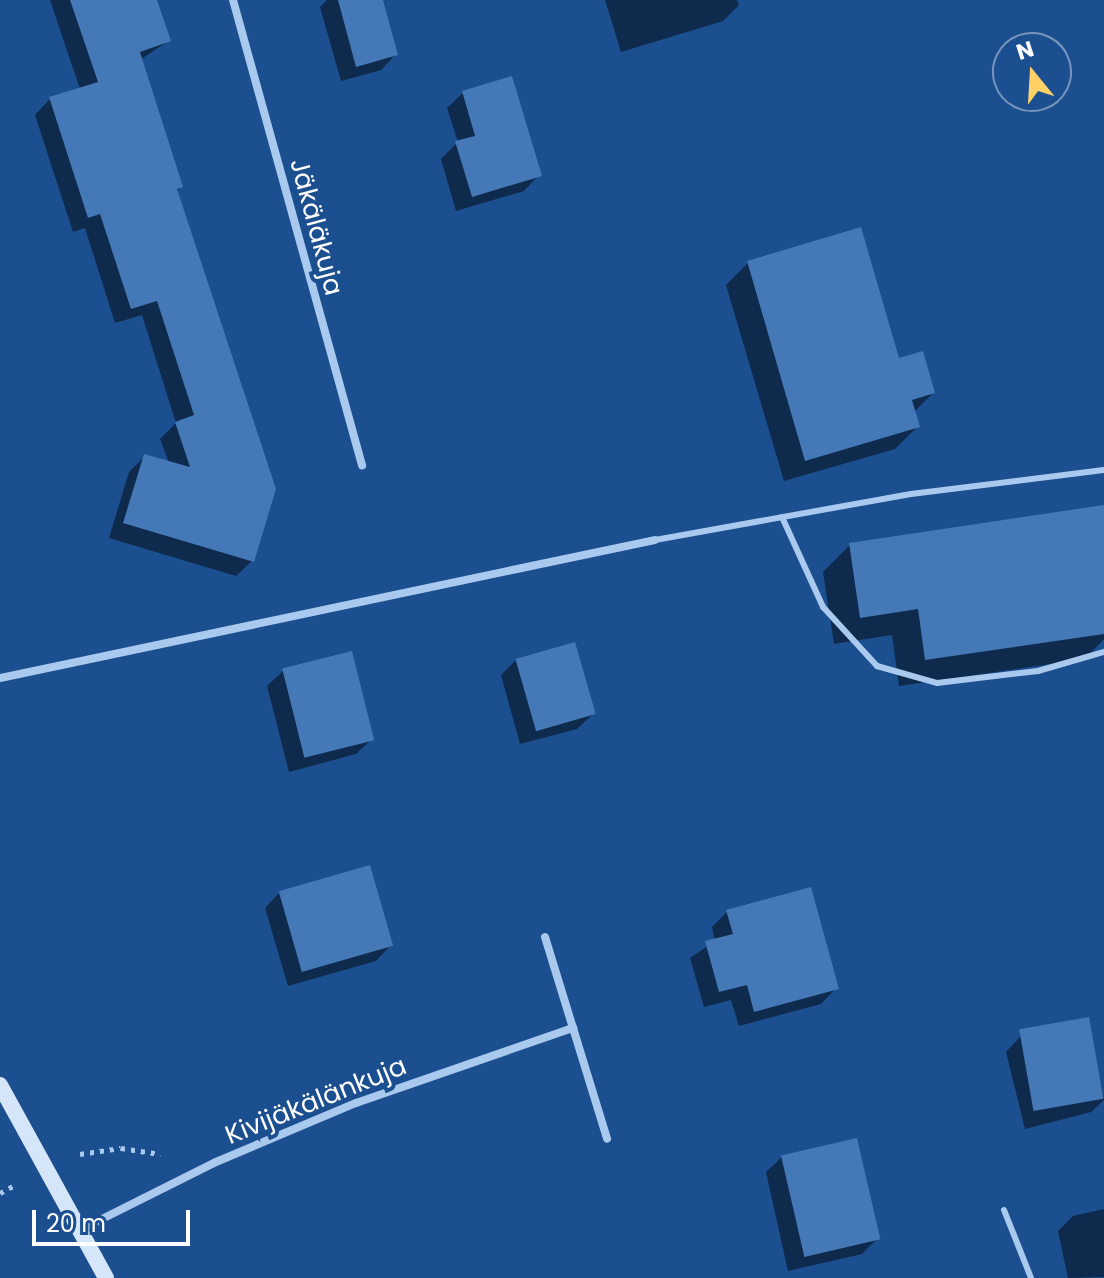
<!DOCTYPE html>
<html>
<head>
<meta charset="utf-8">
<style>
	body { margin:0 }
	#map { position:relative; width:1104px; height:1278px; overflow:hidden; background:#1b4f8f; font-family:Poppins,sans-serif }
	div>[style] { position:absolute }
	.shadow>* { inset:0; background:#0007 }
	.building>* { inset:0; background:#4478b7; transform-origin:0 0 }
	.path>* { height:5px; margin-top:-2.5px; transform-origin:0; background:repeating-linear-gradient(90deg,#a9c9ee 0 4px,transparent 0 10px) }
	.lane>* { height:6px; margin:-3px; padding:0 3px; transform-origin:3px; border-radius:3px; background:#a9c9ee }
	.street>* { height:8px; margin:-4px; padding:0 4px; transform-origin:4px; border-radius:4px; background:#a9c9ee }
	.secondary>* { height:16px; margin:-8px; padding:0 8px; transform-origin:8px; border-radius:8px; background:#d6e6fa }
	span { translate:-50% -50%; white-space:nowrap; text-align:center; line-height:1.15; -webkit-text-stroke:8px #1b4f8f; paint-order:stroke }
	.street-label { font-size:26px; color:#fff }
	.north { position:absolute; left:992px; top:32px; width:80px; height:80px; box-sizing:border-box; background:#1b4f8f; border:2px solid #7695bc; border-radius:50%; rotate:342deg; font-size:22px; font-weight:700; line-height:32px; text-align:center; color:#fff }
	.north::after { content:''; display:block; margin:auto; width:28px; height:36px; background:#ffd166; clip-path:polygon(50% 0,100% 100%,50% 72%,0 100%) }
	.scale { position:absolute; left:32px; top:1210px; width:158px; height:36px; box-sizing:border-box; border:4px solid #fff; border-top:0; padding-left:10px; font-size:24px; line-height:28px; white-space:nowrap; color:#fff; -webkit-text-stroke:6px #1b4f8f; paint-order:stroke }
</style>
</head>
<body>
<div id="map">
	<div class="shadow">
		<div style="clip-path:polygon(50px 0,155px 0,168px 41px,140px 60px,181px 186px,176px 192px,252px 561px,236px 576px,109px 538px,129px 472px,145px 456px,169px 463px,160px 439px,176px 423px,142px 315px,115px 323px,85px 228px,73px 232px,35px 115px,50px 99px,80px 89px)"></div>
		<div style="clip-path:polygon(327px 0,381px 0,396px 54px,381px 70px,341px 81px,320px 7px)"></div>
		<div style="clip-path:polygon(605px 0,737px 0,739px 5px,723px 21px,621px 52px)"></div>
		<div style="clip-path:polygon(463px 93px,539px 175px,524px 191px,456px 211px,441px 159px,458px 142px,447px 108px)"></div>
		<div style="clip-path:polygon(748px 263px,898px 360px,933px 393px,913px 413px,917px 427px,895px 449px,784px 481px,726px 285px)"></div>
		<div style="clip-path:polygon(1104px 507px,1104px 639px,1085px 659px,899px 686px,892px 635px,834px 644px,823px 572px,850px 545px)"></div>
		<div style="clip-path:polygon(516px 660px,593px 714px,577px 729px,520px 744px,501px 675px)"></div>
		<div style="clip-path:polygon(283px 671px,372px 739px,356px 754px,289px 772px,267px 686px)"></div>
		<div style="clip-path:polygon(280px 892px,391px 945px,376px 961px,288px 986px,265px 908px)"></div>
		<div style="clip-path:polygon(727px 912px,836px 988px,821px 1004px,739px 1026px,731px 1000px,704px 1007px,690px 958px,715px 941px,712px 927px)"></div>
		<div style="clip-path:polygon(1087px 1019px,1104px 1100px,1091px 1112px,1025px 1129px,1006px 1052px,1021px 1036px)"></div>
		<div style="clip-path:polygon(782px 1157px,877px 1239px,862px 1254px,788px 1271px,766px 1172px)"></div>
		<div style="clip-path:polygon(1104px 1209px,1104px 1277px,1068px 1278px,1058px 1231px,1073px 1216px)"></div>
	</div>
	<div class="building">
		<div style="clip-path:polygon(70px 0,157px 0,171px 41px,140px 52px,183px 187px,177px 189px,276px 489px,254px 562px,123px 523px,144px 454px,190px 467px,175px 422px,194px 415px,157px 301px,131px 309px,100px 214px,88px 218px,49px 97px,98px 82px)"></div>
		<div style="clip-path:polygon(338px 0,383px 0,398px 55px,356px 67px)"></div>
		<div style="clip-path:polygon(512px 76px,542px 176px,472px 197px,455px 141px,475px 136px,462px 91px)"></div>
		<div style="clip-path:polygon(861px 227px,899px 358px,923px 351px,935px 393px,912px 400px,920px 427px,805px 461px,747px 261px)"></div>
		<div style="clip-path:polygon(1104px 505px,1104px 634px,925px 660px,918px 609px,860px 618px,849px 543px)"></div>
		<div style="left:575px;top:642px;width:75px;height:62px;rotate:74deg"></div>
		<div style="left:352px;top:651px;width:92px;height:72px;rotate:76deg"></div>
		<div style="left:370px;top:865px;width:84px;height:95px;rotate:74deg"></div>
		<div style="clip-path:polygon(811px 887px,839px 989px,754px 1012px,747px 985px,719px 992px,705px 941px,733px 934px,726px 910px)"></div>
		<div style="left:1089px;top:1017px;width:83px;height:71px;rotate:80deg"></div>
		<div style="left:857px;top:1138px;width:104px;height:78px;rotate:77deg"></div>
	</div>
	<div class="path">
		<div style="left:80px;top:1154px;width:41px;rotate:-8.3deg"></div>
		<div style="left:121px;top:1148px;width:40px;rotate:8.5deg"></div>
		<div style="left:0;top:1193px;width:19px;rotate:-28deg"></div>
	</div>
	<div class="lane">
		<div style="left:782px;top:517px;width:99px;rotate:65.5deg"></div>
		<div style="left:823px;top:607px;width:80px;rotate:47.5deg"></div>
		<div style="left:877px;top:666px;width:62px;rotate:15.8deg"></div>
		<div style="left:937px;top:683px;width:102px;rotate:-6.8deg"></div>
		<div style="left:1038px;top:671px;width:69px;rotate:-16.1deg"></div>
		<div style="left:655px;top:540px;width:260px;rotate:-10.2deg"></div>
		<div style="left:911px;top:494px;width:194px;rotate:-7.1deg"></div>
		<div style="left:1004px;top:1210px;width:73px;rotate:68.3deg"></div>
	</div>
	<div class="street">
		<div style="left:233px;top:0;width:483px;rotate:74.5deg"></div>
		<div style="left:0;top:678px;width:669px;rotate:-11.9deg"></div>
		<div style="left:545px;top:937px;width:211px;rotate:72.9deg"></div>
		<div style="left:82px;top:1229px;width:150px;rotate:-26.6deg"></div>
		<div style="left:216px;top:1162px;width:152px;rotate:-22.9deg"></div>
		<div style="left:356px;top:1103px;width:230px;rotate:-19.1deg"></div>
	</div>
	<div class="secondary">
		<div style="left:0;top:1085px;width:220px;rotate:61.2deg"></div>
	</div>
	<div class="street-label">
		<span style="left:316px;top:227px;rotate:75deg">Jäkäläkuja</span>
		<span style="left:316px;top:1101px;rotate:-22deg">Kivijäkälänkuja</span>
	</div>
	<div class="north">N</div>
	<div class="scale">20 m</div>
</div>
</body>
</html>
